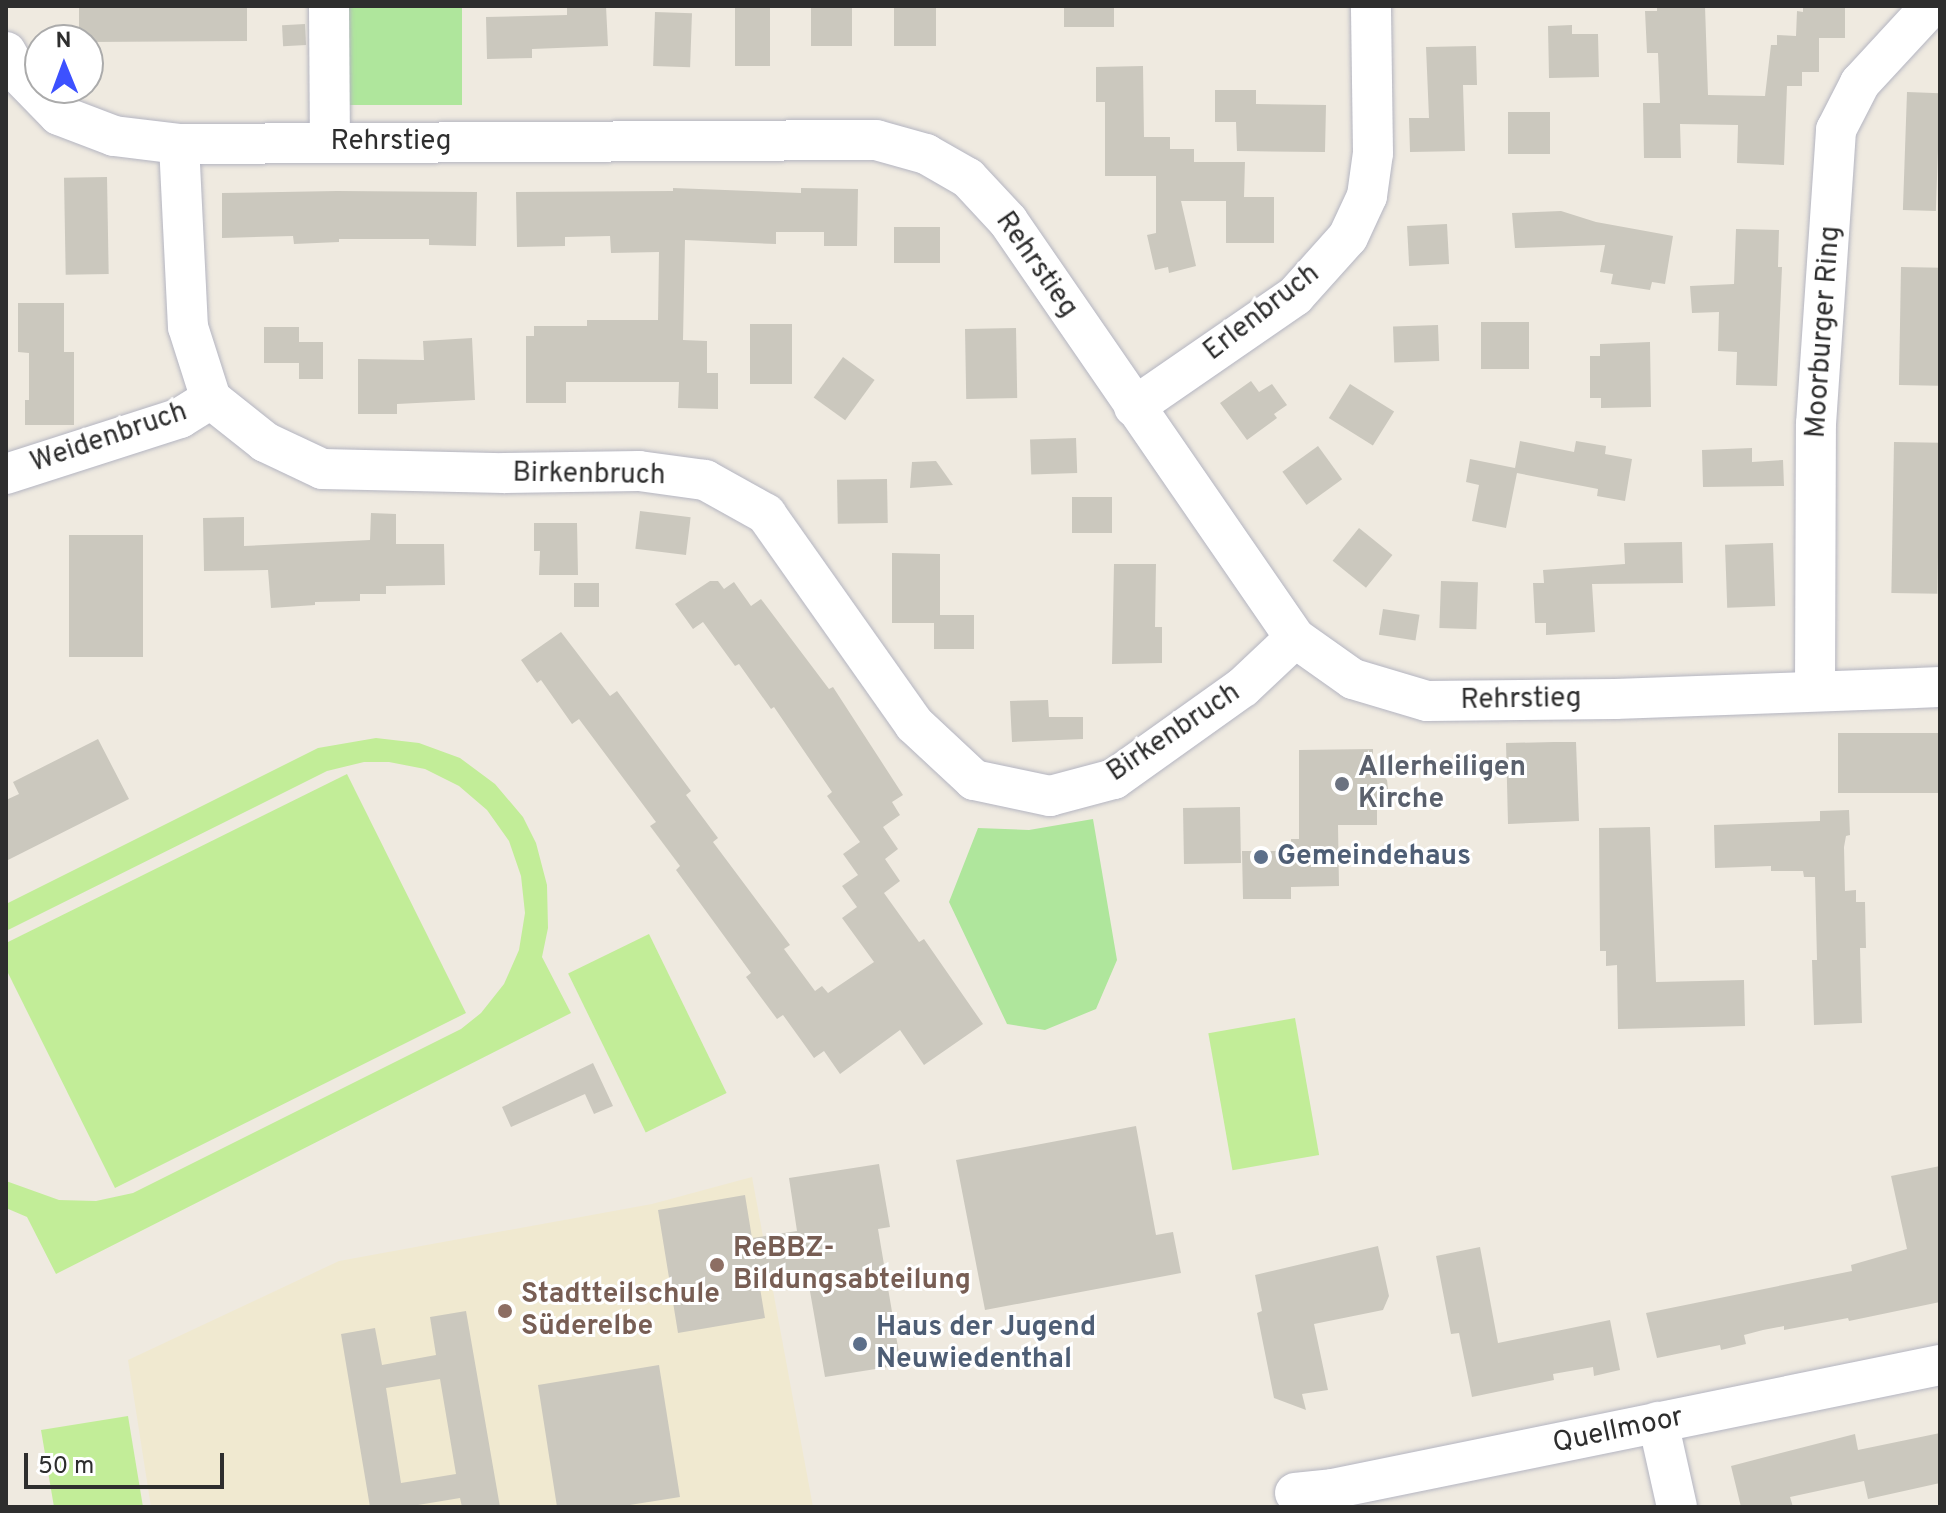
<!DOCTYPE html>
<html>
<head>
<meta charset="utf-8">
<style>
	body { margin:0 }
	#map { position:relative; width:1946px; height:1513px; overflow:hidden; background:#efeae0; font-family:Overpass,sans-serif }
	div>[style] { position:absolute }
	.education>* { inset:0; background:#f0e9d0 }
	.green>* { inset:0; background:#afe69c; transform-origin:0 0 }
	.pitch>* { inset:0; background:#c2ed98; transform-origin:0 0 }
	.building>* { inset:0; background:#cbc8be; transform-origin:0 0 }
	.roads { filter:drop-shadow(0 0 2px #b4b5c1) drop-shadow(0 0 2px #b4b5c1) }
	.minor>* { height:40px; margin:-20px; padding:0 20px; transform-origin:20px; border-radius:20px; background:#fff }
	.dots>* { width:22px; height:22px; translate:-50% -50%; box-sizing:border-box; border:4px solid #fff; border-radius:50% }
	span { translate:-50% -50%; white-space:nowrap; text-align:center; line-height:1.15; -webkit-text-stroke:6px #fff; paint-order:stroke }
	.street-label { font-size:28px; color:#2e2e2e }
	.worship-label { font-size:28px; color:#5b616d; font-weight:700 }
	.left { translate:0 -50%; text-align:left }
	.service-label { font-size:28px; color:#4e5e75; font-weight:700 }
	.education-label { font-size:28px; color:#785e54; font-weight:700 }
	.frame { position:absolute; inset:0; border:8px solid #2e2e2e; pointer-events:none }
	.north { position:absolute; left:24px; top:24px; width:80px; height:80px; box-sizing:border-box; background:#fff; border:2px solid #ababab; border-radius:50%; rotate:359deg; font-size:22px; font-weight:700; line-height:32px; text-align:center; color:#2e2e2e }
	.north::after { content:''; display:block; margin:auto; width:28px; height:36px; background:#3d51ff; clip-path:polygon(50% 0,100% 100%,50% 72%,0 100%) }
	.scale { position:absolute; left:24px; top:1453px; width:200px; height:36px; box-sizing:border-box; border:4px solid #2e2e2e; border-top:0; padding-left:10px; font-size:24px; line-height:28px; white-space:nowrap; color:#2e2e2e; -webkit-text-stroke:6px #fff; paint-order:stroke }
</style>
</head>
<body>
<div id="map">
	<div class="education">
		<div style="clip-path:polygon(752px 1177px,813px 1507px,151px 1507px,128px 1360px,339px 1261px,652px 1204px)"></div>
	</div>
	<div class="green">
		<div style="left:348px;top:6px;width:114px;height:99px"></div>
		<div style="clip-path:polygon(1093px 819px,1117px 960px,1096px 1009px,1045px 1030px,1007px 1024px,949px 902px,978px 828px,1029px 830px)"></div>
	</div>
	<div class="pitch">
		<div style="clip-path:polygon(376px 738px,419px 743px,460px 758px,495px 784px,523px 817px,536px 843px,547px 885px,548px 928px,542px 957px,571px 1013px,56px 1274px,27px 1217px,6px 1208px,6px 1181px,59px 1200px,96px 1201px,133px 1193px,461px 1029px,481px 1013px,504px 984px,519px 950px,525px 913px,521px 876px,509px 841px,487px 810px,459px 786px,425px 769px,389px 762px,364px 762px,327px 771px,6px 931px,6px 904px,318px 748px)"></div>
		<div style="clip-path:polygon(347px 774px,466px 1013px,115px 1188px,6px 969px,6px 943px)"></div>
		<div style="left:649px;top:934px;width:177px;height:90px;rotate:64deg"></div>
		<div style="left:1295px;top:1018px;width:139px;height:88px;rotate:80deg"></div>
		<div style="clip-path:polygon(128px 1416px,143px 1507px,54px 1507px,41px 1430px)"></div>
	</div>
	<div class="building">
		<div style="clip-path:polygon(79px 6px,247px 6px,247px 41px,88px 42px,79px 40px)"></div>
		<div style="clip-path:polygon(567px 6px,606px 6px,608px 46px,532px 49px,532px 58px,487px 59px,486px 17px,567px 15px)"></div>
		<div style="left:735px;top:6px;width:35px;height:60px"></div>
		<div style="left:811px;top:6px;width:41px;height:40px"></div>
		<div style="left:894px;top:6px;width:42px;height:40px"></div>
		<div style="left:1064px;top:6px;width:50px;height:21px"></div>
		<div style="clip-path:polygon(1657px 6px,1705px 6px,1708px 95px,1765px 96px,1771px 45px,1777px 45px,1777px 35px,1796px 36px,1797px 11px,1803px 12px,1803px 6px,1845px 6px,1845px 38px,1819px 38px,1819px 72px,1802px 72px,1802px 86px,1787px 86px,1784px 165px,1737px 163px,1738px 125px,1680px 124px,1681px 158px,1644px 158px,1643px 103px,1660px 103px,1658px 53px,1647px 53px,1645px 11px,1657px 11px)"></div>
		<div style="left:655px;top:12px;width:37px;height:54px;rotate:2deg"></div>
		<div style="left:305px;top:24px;width:21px;height:23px;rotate:87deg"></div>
		<div style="clip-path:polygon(1572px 25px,1572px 34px,1598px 34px,1599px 77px,1549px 78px,1548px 26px)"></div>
		<div style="clip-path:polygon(1476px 46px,1477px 85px,1463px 85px,1465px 151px,1410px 152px,1409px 118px,1429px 118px,1426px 47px)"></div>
		<div style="clip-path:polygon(1143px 66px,1144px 137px,1170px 137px,1170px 149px,1194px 149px,1194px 162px,1245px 162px,1244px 197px,1274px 197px,1274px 243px,1226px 243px,1226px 201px,1181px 201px,1196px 266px,1169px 273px,1168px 267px,1155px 270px,1147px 235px,1156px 233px,1156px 176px,1105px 176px,1105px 102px,1096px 102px,1096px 67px)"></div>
		<div style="clip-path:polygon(1215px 90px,1256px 90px,1256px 104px,1326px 105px,1325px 152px,1237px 151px,1236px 122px,1215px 122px)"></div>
		<div style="left:1907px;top:92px;width:33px;height:118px;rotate:2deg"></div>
		<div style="left:1508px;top:112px;width:42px;height:42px"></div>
		<div style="left:107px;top:177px;width:97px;height:43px;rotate:89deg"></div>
		<div style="clip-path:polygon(673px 188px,801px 193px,801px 188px,858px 189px,857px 246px,824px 246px,824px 232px,776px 232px,776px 244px,685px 240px,683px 340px,707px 341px,707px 373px,718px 373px,718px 409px,678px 408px,679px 382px,566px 382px,566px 403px,526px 403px,526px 336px,534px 336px,534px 326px,587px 326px,587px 320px,658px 320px,659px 252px,611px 253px,610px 236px,565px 237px,565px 246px,517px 247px,516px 192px,673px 191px)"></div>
		<div style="clip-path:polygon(337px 191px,477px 192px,476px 246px,429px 245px,429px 239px,339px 239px,339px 242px,294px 244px,293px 236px,222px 238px,222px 193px)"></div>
		<div style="clip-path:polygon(1561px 211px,1596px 222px,1673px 236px,1665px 284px,1652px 282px,1650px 290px,1611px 284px,1613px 274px,1600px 272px,1605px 245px,1515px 248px,1512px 213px)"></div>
		<div style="left:1447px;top:224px;width:40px;height:40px;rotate:87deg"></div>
		<div style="left:894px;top:227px;width:46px;height:36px"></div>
		<div style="clip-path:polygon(1736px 229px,1779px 230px,1778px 267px,1782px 267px,1777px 386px,1736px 385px,1737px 352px,1718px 351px,1719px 312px,1692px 313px,1690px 286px,1734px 284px)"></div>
		<div style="left:1901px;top:267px;width:39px;height:118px;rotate:1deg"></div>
		<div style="clip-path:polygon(18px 303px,64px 303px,64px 352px,74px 352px,74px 425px,25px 425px,25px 400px,29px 400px,29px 353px,18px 352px)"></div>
		<div style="left:1481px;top:322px;width:48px;height:47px"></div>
		<div style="left:750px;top:324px;width:42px;height:60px"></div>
		<div style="left:1438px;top:325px;width:36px;height:45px;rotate:88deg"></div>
		<div style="clip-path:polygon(264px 327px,299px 327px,299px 342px,323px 342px,323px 379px,299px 379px,299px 363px,264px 363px)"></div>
		<div style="left:1016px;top:328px;width:70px;height:51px;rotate:89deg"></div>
		<div style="clip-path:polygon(472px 338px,475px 400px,397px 404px,397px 414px,358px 414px,358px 359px,424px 360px,423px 341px)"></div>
		<div style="clip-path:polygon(1650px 342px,1651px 407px,1601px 408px,1601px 398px,1590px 398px,1590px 356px,1600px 356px,1600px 344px)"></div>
		<div style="left:843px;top:357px;width:39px;height:50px;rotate:36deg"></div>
		<div style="clip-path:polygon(1251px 381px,1259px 392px,1272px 384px,1287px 405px,1274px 414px,1277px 418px,1247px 440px,1220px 403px)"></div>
		<div style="left:1350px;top:384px;width:52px;height:40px;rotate:32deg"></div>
		<div style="left:1076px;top:438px;width:35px;height:46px;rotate:88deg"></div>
		<div style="clip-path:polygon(1520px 441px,1574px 452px,1576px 441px,1606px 446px,1605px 454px,1632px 459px,1625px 501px,1597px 496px,1598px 489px,1517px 473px,1506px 528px,1472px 521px,1479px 485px,1466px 482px,1470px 459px,1515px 468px)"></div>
		<div style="left:1894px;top:442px;width:46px;height:151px;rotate:1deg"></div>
		<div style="left:1318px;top:446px;width:41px;height:44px;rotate:54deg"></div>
		<div style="clip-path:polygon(1752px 448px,1752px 462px,1783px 460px,1784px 486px,1703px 487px,1702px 450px)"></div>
		<div style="clip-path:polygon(936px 461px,953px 485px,910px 488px,912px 462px)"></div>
		<div style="left:887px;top:479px;width:44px;height:50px;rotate:89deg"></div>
		<div style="left:1072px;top:497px;width:40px;height:36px"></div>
		<div style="left:640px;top:511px;width:51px;height:38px;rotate:7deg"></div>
		<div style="clip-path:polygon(371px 513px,396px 514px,396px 544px,444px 544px,445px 585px,386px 586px,386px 594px,360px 594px,360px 601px,315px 602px,315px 605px,271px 608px,268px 570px,204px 571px,203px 518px,244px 517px,244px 546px,370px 540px)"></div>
		<div style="clip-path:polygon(534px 523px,577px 523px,578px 575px,539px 575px,540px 551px,534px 551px)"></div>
		<div style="left:1359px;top:528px;width:43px;height:42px;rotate:39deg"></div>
		<div style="left:69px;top:535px;width:74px;height:122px"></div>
		<div style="clip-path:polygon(1682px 542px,1683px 583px,1592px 584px,1595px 632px,1546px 635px,1546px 623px,1535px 623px,1533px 583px,1544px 583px,1543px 570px,1625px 564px,1624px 543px)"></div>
		<div style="left:1773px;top:543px;width:63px;height:48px;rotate:88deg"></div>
		<div style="clip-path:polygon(892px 553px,940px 554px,940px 615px,974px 615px,974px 649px,934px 649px,934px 623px,892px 623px)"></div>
		<div style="clip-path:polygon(1114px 564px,1156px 564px,1155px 627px,1162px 627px,1162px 663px,1112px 664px)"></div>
		<div style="clip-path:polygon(710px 581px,718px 581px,724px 589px,734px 582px,751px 606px,761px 599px,829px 689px,833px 687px,903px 795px,892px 802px,900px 815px,883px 827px,898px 849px,885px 859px,900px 881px,884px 893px,919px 942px,924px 939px,983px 1024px,924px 1065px,900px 1030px,840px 1074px,824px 1051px,814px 1058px,783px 1015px,777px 1019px,746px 977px,751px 973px,676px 870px,680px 866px,650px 826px,656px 822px,579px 719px,572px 724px,541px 680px,537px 683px,521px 660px,561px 632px,610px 696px,617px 691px,691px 791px,686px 795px,718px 838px,713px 842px,790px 945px,784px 949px,815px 991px,822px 986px,828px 993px,874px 962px,842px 918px,857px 907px,842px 886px,858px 875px,843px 854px,860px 842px,827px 796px,832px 792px,774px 707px,771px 709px,739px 664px,735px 666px,703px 622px,693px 629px,675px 604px)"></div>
		<div style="left:1441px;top:581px;width:37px;height:47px;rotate:2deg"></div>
		<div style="left:574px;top:583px;width:25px;height:24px"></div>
		<div style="left:1383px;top:609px;width:37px;height:26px;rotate:9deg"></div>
		<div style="clip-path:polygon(1048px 700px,1049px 717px,1083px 717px,1083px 739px,1012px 742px,1010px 701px)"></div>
		<div style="left:1940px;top:733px;width:60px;height:102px;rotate:90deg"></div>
		<div style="clip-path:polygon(98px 739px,129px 799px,6px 861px,6px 800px,19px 794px,13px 782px)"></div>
		<div style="clip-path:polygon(1554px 742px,1576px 742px,1579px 821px,1508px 824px,1506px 743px)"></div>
		<div style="clip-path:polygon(1373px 749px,1373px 764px,1387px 780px,1388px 789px,1386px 796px,1377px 802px,1377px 825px,1338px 825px,1339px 886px,1291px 887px,1291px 899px,1243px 899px,1242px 851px,1291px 851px,1291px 839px,1299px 839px,1299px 750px)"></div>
		<div style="left:1240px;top:807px;width:56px;height:57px;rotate:89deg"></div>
		<div style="clip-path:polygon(1849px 810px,1850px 835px,1846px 836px,1844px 847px,1845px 891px,1856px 890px,1856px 902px,1865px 902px,1866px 948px,1860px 948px,1862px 1023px,1814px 1025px,1812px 960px,1817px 960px,1815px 877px,1804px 877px,1803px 871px,1771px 871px,1771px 866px,1715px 868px,1714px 825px,1820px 821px,1820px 811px)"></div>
		<div style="clip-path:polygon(1650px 827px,1656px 982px,1744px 980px,1745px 1026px,1618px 1029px,1617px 965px,1606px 966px,1606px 951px,1600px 951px,1599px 828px)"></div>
		<div style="clip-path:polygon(593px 1063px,613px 1106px,594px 1114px,585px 1094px,511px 1127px,502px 1107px)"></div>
		<div style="clip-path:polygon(1136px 1126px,1156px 1235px,1173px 1232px,1181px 1273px,985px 1310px,956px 1160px)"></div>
		<div style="clip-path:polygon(879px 1164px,890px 1227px,878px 1229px,901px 1365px,825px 1377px,808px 1280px,760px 1288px,765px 1318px,678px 1333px,658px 1210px,745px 1195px,752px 1238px,797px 1231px,789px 1178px)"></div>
		<div style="clip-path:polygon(1940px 1166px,1940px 1302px,1849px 1321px,1848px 1318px,1784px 1330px,1784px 1326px,1763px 1330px,1744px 1335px,1746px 1344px,1721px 1350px,1720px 1345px,1657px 1358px,1646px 1313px,1852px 1271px,1851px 1265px,1907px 1249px,1891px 1176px)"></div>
		<div style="clip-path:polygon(1378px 1246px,1389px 1296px,1383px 1310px,1314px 1324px,1328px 1390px,1302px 1394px,1306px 1410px,1274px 1398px,1257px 1313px,1262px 1311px,1255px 1275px)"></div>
		<div style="clip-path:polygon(1480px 1247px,1498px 1343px,1610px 1320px,1620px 1370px,1594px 1376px,1593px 1367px,1553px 1374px,1554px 1380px,1472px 1397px,1459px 1333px,1451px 1334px,1436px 1256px)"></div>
		<div style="clip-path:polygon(evenodd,466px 1311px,500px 1507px,462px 1507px,460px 1498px,406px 1507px,370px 1507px,341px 1334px,375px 1328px,382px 1365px,436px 1355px,430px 1317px,466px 1311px,440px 1379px,456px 1474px,401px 1483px,386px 1388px,440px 1379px)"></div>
		<div style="clip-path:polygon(659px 1365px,680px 1497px,617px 1507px,557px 1507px,538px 1385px)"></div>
		<div style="clip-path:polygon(1940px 1433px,1940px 1483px,1868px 1499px,1864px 1481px,1790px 1497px,1793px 1507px,1741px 1507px,1731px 1466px,1855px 1434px,1858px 1450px)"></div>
	</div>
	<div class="roads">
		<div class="minor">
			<div style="left:329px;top:6px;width:136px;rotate:89.6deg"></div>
			<div style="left:6px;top:52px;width:23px;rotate:61deg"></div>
			<div style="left:17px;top:72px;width:60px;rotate:45.7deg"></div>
			<div style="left:59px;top:115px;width:59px;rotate:20.9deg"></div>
			<div style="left:114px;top:136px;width:65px;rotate:7deg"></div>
			<div style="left:179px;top:144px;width:697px;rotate:-0.33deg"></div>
			<div style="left:876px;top:140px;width:52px;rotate:15.6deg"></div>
			<div style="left:926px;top:154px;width:48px;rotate:29.7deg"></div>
			<div style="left:968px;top:178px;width:59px;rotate:47.1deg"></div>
			<div style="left:1008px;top:221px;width:506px;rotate:55.46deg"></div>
			<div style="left:1295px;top:638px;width:71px;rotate:35.3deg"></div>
			<div style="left:1353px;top:679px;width:77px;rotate:16.6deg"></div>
			<div style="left:1427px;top:701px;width:188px;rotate:-0.6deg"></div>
			<div style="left:1615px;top:699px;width:325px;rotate:-2.1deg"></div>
			<div style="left:179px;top:144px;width:183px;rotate:87.2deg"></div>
			<div style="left:188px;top:327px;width:76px;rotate:72.3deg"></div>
			<div style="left:211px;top:399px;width:69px;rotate:38.5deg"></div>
			<div style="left:265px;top:442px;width:63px;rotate:25.3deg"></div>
			<div style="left:322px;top:469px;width:182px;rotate:1.3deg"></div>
			<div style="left:504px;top:473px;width:135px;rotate:-0.8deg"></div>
			<div style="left:639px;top:471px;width:67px;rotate:7.8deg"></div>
			<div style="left:705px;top:480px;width:70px;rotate:29.1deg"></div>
			<div style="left:766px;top:514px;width:257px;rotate:54.8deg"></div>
			<div style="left:914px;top:724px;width:82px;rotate:43deg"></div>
			<div style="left:974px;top:780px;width:78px;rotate:11.9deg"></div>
			<div style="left:1050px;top:796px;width:66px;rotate:-14.9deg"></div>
			<div style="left:1114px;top:779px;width:158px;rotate:-35.5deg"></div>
			<div style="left:1243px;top:687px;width:71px;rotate:-43.3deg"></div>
			<div style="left:1134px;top:407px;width:196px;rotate:-34.6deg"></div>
			<div style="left:1295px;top:296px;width:79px;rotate:-48.1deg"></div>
			<div style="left:1348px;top:237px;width:45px;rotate:-65.1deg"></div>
			<div style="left:1367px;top:196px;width:43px;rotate:-82.1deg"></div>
			<div style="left:1373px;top:153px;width:147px;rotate:-90.8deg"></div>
			<div style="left:6px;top:474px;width:183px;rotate:-17.8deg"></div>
			<div style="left:180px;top:418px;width:36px;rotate:-32deg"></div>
			<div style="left:1815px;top:691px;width:267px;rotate:-89.8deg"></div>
			<div style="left:1816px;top:424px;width:295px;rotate:-86.1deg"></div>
			<div style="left:1836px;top:130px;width:53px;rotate:-62.9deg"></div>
			<div style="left:1860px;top:83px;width:105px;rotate:-47.3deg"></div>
			<div style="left:1658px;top:1422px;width:87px;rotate:77.4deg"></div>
			<div style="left:1295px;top:1493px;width:37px;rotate:-6deg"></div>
			<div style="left:1332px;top:1489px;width:621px;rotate:-11.53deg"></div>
		</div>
	</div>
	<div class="dots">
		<div style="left:1342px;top:784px;background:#6b7280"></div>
		<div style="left:1261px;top:857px;background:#5c6f8a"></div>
		<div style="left:717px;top:1265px;background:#8d6e63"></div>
		<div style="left:505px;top:1311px;background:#8d6e63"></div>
		<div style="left:860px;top:1344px;background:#5c6f8a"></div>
	</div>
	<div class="street-label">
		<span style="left:391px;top:142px">Rehrstieg</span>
		<span style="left:1036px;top:265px;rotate:55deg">Rehrstieg</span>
		<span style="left:1262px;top:313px;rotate:-38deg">Erlenbruch</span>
		<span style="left:1824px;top:332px;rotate:-86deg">Moorburger Ring</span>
		<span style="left:109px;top:438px;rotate:-19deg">Weidenbruch</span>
		<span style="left:589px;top:475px;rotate:1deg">Birkenbruch</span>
		<span style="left:1521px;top:700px;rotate:-1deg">Rehrstieg</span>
		<span style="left:1174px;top:733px;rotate:-34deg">Birkenbruch</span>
		<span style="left:1618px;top:1431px;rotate:-12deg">Quellmoor</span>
	</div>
	<div class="worship-label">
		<span class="left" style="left:1358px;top:784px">Allerheiligen<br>Kirche</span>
	</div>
	<div class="service-label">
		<span class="left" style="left:1277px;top:857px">Gemeindehaus</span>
		<span class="left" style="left:876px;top:1344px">Haus der Jugend<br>Neuwiedenthal</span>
	</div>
	<div class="education-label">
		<span class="left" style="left:733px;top:1265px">ReBBZ-<br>Bildungsabteilung</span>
		<span class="left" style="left:521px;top:1311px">Stadtteilschule<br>Süderelbe</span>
	</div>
	<div class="frame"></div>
	<div class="north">N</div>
	<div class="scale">50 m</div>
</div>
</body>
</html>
